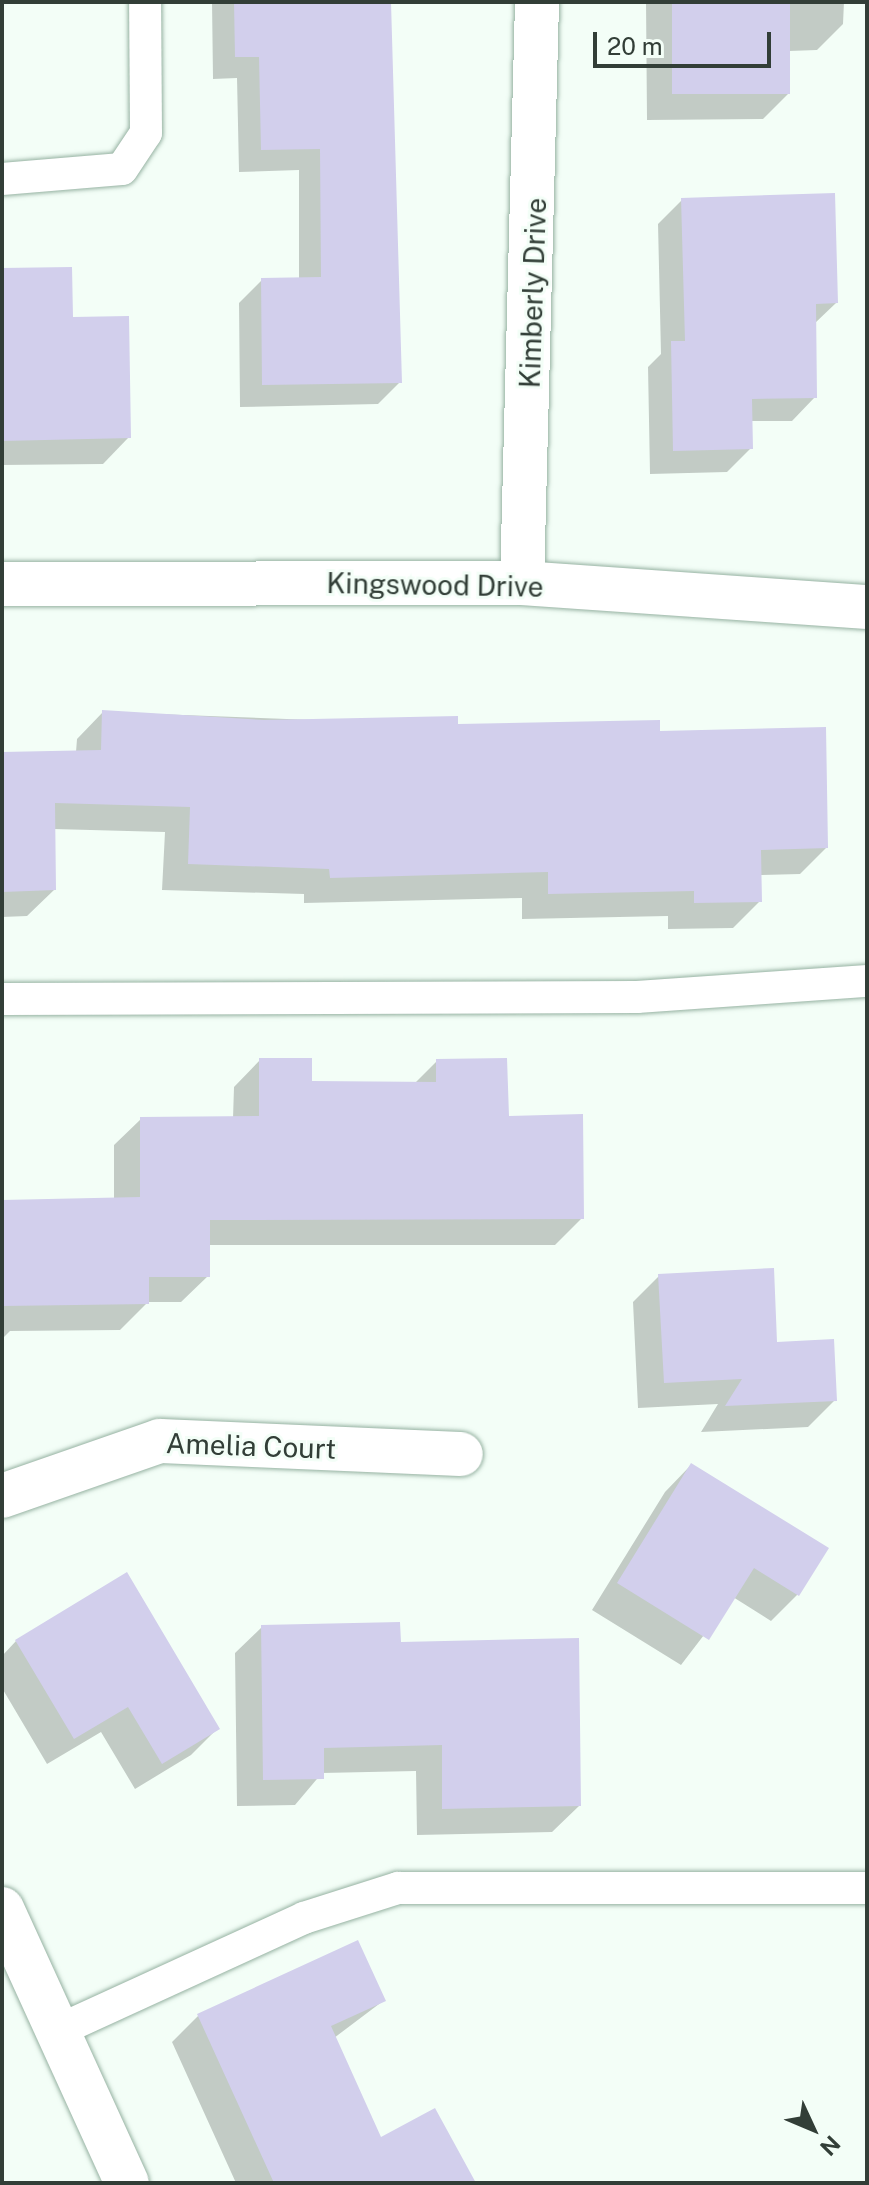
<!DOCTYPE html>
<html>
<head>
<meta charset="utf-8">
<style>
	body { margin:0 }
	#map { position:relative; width:869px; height:2185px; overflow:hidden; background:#f3fef7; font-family:"Public Sans",sans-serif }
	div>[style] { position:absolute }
	.shadow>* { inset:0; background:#0003 }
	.building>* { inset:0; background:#d2cfec; transform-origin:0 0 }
	.roads { filter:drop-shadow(0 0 2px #96b2a2) drop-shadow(0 0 2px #96b2a2) }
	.lane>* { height:32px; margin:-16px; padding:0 16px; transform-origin:16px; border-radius:16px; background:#fff }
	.street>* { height:44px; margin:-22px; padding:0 22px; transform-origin:22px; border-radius:22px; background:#fff }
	span { translate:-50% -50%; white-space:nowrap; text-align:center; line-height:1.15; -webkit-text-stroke:6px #f3fef7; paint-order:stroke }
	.street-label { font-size:28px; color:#323e37 }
	.frame { position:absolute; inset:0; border:4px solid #323e37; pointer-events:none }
	.north { position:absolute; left:773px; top:2089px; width:80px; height:80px; -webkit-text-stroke:6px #f3fef7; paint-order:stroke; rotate:134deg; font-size:22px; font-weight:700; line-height:32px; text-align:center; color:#323e37 }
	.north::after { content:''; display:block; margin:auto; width:28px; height:36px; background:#323e37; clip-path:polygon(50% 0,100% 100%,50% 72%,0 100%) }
	.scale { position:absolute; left:593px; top:32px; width:178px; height:36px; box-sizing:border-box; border:4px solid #323e37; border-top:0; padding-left:10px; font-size:24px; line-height:28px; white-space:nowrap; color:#323e37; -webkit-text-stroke:6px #f3fef7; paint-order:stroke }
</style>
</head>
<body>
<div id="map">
	<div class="shadow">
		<div style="clip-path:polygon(212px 2px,390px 2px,400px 382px,378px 404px,240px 407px,239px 303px,262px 280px,299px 280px,299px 170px,239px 172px,237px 78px,213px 79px)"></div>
		<div style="clip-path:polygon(646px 2px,844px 2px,843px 24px,817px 50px,789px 51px,789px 93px,763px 119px,647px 120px)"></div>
		<div style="clip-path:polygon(682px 200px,836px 303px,814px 324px,815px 397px,792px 421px,751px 421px,751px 448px,727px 472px,650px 474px,648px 367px,661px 354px,658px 224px)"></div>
		<div style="clip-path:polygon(2px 272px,71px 319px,129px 437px,103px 464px,2px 465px)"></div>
		<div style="clip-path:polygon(103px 712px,658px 733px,826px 848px,800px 874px,759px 875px,760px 901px,733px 928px,668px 929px,668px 916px,522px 919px,522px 898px,304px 903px,304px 894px,162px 890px,165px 832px,53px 829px,54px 890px,27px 916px,2px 917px,2px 754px,76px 752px,77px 739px)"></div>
		<div style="clip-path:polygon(260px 1060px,310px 1083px,414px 1084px,437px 1061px,507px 1118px,582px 1218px,555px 1245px,208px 1245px,208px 1276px,181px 1302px,148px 1302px,120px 1330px,10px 1331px,2px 1339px,2px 1202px,114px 1200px,114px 1145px,141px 1119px,233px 1118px,234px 1087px)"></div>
		<div style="clip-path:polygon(659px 1276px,775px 1344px,835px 1400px,808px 1427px,701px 1432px,718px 1404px,638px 1408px,633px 1302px)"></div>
		<div style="clip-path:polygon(691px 1465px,798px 1594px,771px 1621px,733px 1597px,681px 1665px,592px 1610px,665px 1492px)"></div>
		<div style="clip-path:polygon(262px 1627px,399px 1644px,579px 1806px,552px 1832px,417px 1835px,416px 1771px,322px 1773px,295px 1805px,237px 1806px,235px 1653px)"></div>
		<div style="clip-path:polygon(16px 1641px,217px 1729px,191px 1755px,135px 1789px,101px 1732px,47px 1764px,2px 1688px,2px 1656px)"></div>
		<div style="clip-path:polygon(383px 2001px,334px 2038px,380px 2139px,473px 2183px,236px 2183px,172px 2042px,198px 2016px)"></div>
	</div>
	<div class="building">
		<div style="clip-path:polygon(234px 2px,391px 2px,402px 383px,262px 385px,261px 278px,321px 277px,320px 149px,261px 150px,259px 57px,235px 57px)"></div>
		<div style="left:672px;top:2px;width:118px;height:92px"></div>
		<div style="clip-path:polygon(835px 193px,838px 303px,816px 304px,817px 398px,752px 399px,753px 449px,673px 451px,671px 341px,685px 341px,681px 198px)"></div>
		<div style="clip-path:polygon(72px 267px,73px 317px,129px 316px,131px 438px,2px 441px,2px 268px)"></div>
		<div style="clip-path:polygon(102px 710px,264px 720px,458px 716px,458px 724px,660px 720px,660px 731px,826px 727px,828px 848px,761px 850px,762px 902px,694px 903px,694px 891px,548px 894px,548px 872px,330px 878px,329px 869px,188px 864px,190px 807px,55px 803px,56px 890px,2px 892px,2px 752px,101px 750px)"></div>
		<div style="clip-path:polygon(259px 1058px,312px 1058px,312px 1081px,436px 1082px,436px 1059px,507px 1058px,509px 1116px,583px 1114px,584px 1219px,210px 1220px,210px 1277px,149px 1277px,149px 1304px,2px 1306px,2px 1200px,140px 1197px,140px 1117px,259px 1116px)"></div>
		<div style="clip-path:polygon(774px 1268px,777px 1342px,834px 1339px,837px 1401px,725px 1406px,742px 1379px,664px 1383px,658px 1274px)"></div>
		<div style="clip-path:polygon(691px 1463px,829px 1548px,799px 1596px,754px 1568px,709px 1640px,617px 1583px)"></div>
		<div style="clip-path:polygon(127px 1572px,220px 1729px,162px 1764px,128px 1707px,74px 1739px,15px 1640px)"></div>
		<div style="clip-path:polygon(400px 1622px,401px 1642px,579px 1638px,581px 1806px,442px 1809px,442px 1745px,324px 1748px,324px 1779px,263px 1780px,261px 1625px)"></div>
		<div style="clip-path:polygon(358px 1940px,386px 2001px,331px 2026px,381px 2137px,435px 2108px,476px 2183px,274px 2183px,197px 2014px)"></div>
	</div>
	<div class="roads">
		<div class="lane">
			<div style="left:2px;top:179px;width:120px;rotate:-4.8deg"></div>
			<div style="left:122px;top:169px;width:43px;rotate:-56.3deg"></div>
			<div style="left:146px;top:133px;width:131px;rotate:-90.4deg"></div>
			<div style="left:2px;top:999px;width:635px;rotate:-0.18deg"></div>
			<div style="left:637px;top:997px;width:231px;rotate:-4deg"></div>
			<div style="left:55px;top:2032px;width:274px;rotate:-24.6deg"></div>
			<div style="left:304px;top:1918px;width:99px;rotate:-17.7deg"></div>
			<div style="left:398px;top:1888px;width:469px"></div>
		</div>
		<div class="street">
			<div style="left:522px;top:583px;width:581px;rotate:-88.52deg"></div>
			<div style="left:2px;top:584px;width:520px;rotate:-0.11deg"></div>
			<div style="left:522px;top:583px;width:346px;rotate:4deg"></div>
			<div style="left:2px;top:1496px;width:167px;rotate:-19.2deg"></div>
			<div style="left:160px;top:1441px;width:301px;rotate:2.5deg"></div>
			<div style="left:2px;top:1909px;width:301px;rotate:65.5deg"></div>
		</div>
	</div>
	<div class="street-label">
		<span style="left:533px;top:293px;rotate:-88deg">Kimberly Drive</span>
		<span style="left:435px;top:585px;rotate:1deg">Kingswood Drive</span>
		<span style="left:251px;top:1446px;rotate:2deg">Amelia Court</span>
	</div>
	<div class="frame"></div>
	<div class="north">N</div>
	<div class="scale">20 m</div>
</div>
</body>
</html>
